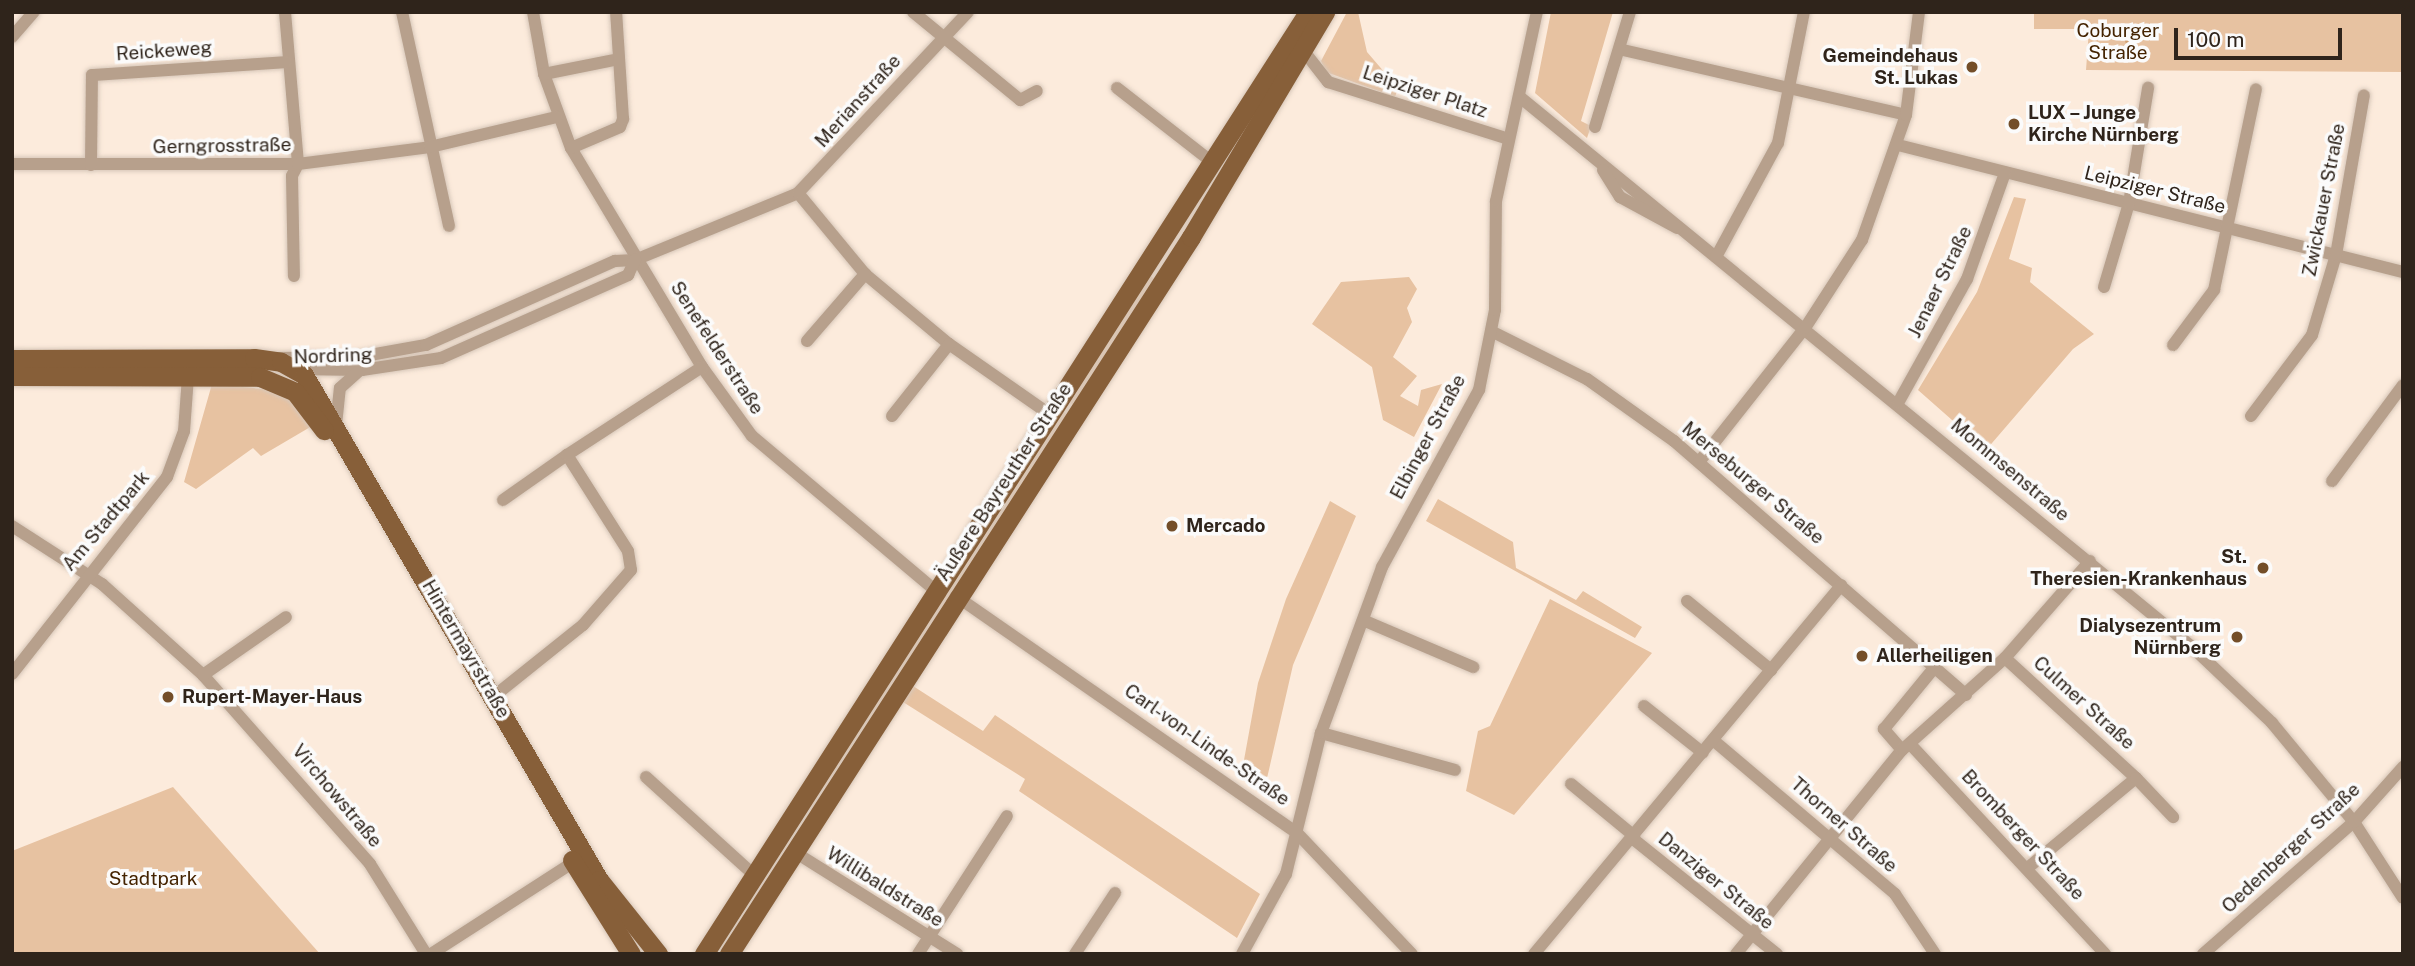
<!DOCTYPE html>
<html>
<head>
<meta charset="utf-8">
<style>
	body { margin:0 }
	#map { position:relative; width:2415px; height:966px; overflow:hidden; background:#fcebdc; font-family:"Public Sans",sans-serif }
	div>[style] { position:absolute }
	.green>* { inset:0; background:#e7c2a1 }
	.stream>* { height:3.5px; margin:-1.75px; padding:0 1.75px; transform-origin:1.75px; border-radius:1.75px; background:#d29f6f }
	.roads { filter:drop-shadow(0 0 2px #d7c7b9) drop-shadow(0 0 2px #d7c7b9) }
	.street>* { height:12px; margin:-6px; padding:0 6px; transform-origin:6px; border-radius:6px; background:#b7a08c }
	.primary>* { height:19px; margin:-9.5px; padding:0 9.5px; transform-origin:9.5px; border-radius:9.5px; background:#875f39 }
	.dots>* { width:19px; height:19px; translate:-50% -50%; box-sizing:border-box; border:4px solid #fbfbfb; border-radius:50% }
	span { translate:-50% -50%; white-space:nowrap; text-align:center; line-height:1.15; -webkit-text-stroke:7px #fbfbfb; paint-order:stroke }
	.park-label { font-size:19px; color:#442300 }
	.street-label { font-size:19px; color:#2f241b }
	.poi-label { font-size:19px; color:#2f241b; font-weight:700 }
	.right { translate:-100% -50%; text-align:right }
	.left { translate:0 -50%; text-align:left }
	.frame { position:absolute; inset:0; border:14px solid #2f241b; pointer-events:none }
	.scale { position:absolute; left:2174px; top:28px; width:168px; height:32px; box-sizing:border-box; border:4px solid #2f241b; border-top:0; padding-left:9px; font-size:21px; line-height:24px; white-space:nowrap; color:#2f241b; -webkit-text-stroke:5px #fbfbfb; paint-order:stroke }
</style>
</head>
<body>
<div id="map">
	<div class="green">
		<div style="clip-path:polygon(1347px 12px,1358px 12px,1367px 52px,1398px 88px,1395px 97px,1326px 72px,1321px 61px)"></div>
		<div style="clip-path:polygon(1551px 12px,1613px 12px,1581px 121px,1591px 126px,1587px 138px,1535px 93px)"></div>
		<div style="clip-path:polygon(2403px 12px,2403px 72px,2086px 70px,2089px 29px,2034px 29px,2034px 14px)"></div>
		<div style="clip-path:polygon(2014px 197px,2026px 199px,2009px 259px,2032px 268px,2030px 282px,2094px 334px,2073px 349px,1986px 450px,1918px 390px,1977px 292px)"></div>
		<div style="clip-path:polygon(1150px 275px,1155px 280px,1075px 406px,1064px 399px)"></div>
		<div style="clip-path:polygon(1409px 277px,1417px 289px,1407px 308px,1412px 322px,1393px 357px,1417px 376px,1400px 396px,1418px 406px,1421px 390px,1442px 384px,1414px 437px,1383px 420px,1372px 367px,1312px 324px,1341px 282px)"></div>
		<div style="clip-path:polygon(212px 384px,273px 390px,291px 399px,312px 426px,261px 456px,253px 448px,196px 489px,184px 482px)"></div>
		<div style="clip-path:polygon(1058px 408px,1068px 415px,825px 787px,823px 784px)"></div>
		<div style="clip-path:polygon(1438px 499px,1513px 542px,1516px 568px,1576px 600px,1583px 591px,1642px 627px,1635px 638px,1426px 521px)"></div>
		<div style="clip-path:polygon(1330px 501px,1356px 516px,1293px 665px,1265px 787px,1242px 771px,1258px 683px,1286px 599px)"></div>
		<div style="clip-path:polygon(1550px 599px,1652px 653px,1514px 815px,1466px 791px,1478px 731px,1490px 726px)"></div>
		<div style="clip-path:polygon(913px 686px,983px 731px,995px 715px,1260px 894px,1237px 938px,1019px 791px,1025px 779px,903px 702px)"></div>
		<div style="clip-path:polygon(173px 787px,320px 954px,12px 954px,12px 851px)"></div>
	</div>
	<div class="stream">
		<div style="left:2124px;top:30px;width:23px;rotate:72deg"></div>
		<div style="left:2121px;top:37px;width:8px;rotate:-67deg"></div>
	</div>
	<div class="roads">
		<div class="street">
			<div style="left:285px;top:12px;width:153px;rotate:85.1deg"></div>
			<div style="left:298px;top:164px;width:13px;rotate:117deg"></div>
			<div style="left:292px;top:176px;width:100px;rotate:88.9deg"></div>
			<div style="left:402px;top:12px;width:219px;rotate:77.6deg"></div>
			<div style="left:533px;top:12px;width:63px;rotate:79.9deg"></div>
			<div style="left:544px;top:74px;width:79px;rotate:70deg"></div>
			<div style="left:571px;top:148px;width:255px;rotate:59.1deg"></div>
			<div style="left:702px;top:367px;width:85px;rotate:54.1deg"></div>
			<div style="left:752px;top:436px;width:239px;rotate:40.1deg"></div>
			<div style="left:913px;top:12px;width:139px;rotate:39.4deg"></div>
			<div style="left:1020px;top:100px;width:19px;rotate:-28deg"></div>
			<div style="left:12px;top:37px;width:33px;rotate:-49deg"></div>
			<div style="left:1303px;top:50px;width:41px;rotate:52deg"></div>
			<div style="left:1328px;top:82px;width:187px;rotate:17.5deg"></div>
			<div style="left:1623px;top:50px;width:290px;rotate:12.9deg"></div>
			<div style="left:544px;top:74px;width:76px;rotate:-11.3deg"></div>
			<div style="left:1117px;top:88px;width:120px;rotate:37.9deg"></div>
			<div style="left:1521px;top:98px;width:866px;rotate:39.28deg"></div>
			<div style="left:2191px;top:646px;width:112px;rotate:43.5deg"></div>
			<div style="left:2272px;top:723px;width:129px;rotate:50.4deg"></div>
			<div style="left:2354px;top:822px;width:90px;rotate:57.2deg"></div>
			<div style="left:1595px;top:127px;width:120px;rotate:-73.1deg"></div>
			<div style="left:1898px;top:145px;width:521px;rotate:14.12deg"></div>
			<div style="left:571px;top:148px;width:53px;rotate:-23.2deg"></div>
			<div style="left:620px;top:127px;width:9px;rotate:-69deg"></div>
			<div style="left:623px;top:119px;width:107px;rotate:-93.7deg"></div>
			<div style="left:12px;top:164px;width:286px"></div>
			<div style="left:298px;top:164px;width:133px;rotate:-7.3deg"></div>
			<div style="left:430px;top:147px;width:130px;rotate:-13.3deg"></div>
			<div style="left:91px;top:165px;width:90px;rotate:-89.4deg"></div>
			<div style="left:92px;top:75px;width:194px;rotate:-3.8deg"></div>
			<div style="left:1603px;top:170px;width:32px;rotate:58deg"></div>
			<div style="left:1620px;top:197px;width:65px;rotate:28.5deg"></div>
			<div style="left:798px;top:193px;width:105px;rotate:50.4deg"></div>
			<div style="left:865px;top:274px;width:109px;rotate:39.8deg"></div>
			<div style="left:949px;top:344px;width:121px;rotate:34.9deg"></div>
			<div style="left:1716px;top:257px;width:130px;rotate:-61.5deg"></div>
			<div style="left:1778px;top:143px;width:134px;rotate:-78.8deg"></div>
			<div style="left:2104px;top:287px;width:88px;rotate:-73.4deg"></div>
			<div style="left:2129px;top:203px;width:117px;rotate:-80.6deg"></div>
			<div style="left:1493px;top:332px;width:105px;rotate:26.6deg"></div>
			<div style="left:1587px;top:379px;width:107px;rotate:35.5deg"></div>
			<div style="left:1674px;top:441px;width:387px;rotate:41deg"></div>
			<div style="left:807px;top:341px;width:89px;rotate:-49.1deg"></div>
			<div style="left:2173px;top:345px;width:69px;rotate:-53.3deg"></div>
			<div style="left:2214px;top:290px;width:205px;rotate:-78.2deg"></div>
			<div style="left:278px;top:358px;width:81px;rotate:-0.7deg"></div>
			<div style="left:359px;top:357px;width:68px;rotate:-10.2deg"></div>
			<div style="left:426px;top:345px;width:207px;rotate:-24deg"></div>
			<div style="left:615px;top:261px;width:20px;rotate:-3deg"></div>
			<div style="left:635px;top:260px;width:176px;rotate:-22.3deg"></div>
			<div style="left:798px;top:193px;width:248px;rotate:-46.8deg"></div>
			<div style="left:296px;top:369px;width:66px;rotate:0.9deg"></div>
			<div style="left:362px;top:370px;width:80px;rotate:-8.6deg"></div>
			<div style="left:441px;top:358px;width:205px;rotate:-23.9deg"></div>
			<div style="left:628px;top:275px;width:17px;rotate:-65deg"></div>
			<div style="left:1898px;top:403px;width:142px;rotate:-60.9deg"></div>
			<div style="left:1967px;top:279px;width:113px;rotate:-70.3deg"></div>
			<div style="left:892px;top:416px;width:92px;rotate:-51.6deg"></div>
			<div style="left:2251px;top:416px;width:101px;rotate:-53deg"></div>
			<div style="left:2312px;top:335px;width:84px;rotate:-73.3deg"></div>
			<div style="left:2336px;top:255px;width:162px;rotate:-80.1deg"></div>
			<div style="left:336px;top:425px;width:37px;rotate:-84deg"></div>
			<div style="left:340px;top:388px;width:27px;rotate:-42deg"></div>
			<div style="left:1699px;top:462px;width:171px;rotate:-51.7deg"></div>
			<div style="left:1805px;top:328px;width:105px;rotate:-57.1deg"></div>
			<div style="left:1862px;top:240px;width:133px;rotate:-70.6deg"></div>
			<div style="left:1906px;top:115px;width:104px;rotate:-82.8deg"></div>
			<div style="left:2332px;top:481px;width:119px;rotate:-53.5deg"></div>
			<div style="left:503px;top:500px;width:78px;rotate:-35.1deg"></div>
			<div style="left:12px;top:526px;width:107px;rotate:32.8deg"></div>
			<div style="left:102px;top:584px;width:136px;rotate:42deg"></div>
			<div style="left:203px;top:675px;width:252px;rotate:48.5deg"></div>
			<div style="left:370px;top:864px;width:106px;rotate:58.1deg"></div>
			<div style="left:956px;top:596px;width:415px;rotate:34.8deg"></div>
			<div style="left:1297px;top:833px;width:167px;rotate:46.5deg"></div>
			<div style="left:1687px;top:601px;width:109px;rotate:39.4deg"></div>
			<div style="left:1363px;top:620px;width:120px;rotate:23.1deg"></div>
			<div style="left:2005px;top:658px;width:178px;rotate:42.5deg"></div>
			<div style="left:2136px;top:778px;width:138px;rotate:140.3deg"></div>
			<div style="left:12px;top:674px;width:251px;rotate:-51.8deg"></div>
			<div style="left:167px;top:477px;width:49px;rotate:-69.7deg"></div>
			<div style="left:184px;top:431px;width:55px;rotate:-85.8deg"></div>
			<div style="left:203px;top:675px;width:101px;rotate:-34.9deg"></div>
			<div style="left:493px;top:697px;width:115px;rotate:-38.7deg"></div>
			<div style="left:583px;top:625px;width:73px;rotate:-48.9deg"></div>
			<div style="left:631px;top:570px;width:19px;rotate:-99deg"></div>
			<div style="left:628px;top:551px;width:114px;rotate:-122.4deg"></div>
			<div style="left:567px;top:455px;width:161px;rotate:-33.1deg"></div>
			<div style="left:1644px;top:706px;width:75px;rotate:38.5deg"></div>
			<div style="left:1321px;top:733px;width:139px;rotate:15.4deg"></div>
			<div style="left:1713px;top:740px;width:238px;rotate:40.2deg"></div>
			<div style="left:1895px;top:894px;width:72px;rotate:56.3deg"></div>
			<div style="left:1911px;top:745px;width:285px;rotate:47.1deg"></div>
			<div style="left:1902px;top:750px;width:28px;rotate:-131deg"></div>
			<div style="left:1884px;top:729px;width:80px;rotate:-50.6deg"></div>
			<div style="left:646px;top:777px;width:146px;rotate:42.2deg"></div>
			<div style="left:2136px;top:778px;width:54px;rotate:46.5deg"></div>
			<div style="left:1571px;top:784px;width:82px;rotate:39.5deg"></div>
			<div style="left:1632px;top:838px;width:186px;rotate:38.7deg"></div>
			<div style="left:793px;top:851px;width:194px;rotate:32.1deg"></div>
			<div style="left:431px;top:954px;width:170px;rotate:-32.8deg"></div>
			<div style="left:918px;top:954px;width:164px;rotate:-57.2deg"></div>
			<div style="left:1075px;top:954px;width:73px;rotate:-56.7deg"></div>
			<div style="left:1242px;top:954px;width:91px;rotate:-61.2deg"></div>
			<div style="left:1286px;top:874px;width:145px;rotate:-76.1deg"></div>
			<div style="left:1321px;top:733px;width:177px;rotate:-69.8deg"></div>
			<div style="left:1382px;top:567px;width:202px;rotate:-61.3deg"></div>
			<div style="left:1479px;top:390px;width:82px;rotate:-78.7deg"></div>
			<div style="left:1495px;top:310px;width:109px;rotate:-89.5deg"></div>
			<div style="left:1496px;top:201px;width:193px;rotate:-77.8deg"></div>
			<div style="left:1534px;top:954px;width:480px;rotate:-50.2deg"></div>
			<div style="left:1736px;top:954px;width:263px;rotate:-50.9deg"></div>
			<div style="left:1902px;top:750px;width:138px;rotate:-41.8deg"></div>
			<div style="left:2005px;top:658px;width:129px;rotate:-48.8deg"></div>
			<div style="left:2203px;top:954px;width:201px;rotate:-41.2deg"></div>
			<div style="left:2354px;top:822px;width:74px;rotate:-48.3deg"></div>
		</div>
		<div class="primary">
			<div style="left:12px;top:359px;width:242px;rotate:-0.2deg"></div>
			<div style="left:254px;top:358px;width:27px;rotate:8deg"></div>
			<div style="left:281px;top:362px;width:26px;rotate:29deg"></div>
			<div style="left:304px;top:375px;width:585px;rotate:59.71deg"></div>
			<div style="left:599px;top:880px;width:95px;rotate:51.4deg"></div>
			<div style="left:12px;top:376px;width:248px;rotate:0.2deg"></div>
			<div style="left:260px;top:377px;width:38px;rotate:23deg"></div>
			<div style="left:295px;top:392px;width:48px;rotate:52.7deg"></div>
			<div style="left:572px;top:860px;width:111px;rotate:57.9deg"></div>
			<div style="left:704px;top:954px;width:1119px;rotate:-57.33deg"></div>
			<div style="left:729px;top:954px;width:853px;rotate:-57.2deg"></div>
			<div style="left:1191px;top:237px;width:262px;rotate:-59.2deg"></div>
		</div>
	</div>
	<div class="dots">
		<div style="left:1972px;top:67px;background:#734e29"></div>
		<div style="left:2014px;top:124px;background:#734e29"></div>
		<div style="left:1172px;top:526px;background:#734e29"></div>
		<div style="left:2263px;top:568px;background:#734e29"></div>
		<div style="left:2237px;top:637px;background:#734e29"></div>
		<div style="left:1862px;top:656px;background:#734e29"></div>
		<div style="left:168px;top:697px;background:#734e29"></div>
	</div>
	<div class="park-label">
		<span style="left:2118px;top:42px">Coburger<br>Straße</span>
		<span style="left:153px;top:879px">Stadtpark</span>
	</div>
	<div class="street-label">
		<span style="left:164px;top:51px;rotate:-4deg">Reickeweg</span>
		<span style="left:1425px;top:92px;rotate:18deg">Leipziger Platz</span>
		<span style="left:858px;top:101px;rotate:-48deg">Merianstraße</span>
		<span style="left:222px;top:146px;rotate:-1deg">Gerngrosstraße</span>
		<span style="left:2155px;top:190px;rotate:14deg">Leipziger Straße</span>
		<span style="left:2324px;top:200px;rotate:-79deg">Zwickauer Straße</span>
		<span style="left:1940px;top:282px;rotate:-64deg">Jenaer Straße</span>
		<span style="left:717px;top:348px;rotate:57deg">Senefelderstraße</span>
		<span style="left:333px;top:356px;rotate:-2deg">Nordring</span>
		<span style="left:1428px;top:437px;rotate:-62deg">Elbinger Straße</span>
		<span style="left:2010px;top:470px;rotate:40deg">Mommsenstraße</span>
		<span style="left:1004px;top:482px;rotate:-57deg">Äußere Bayreuther Straße</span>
		<span style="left:1753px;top:483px;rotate:40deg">Merseburger Straße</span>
		<span style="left:106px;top:521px;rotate:-50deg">Am Stadtpark</span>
		<span style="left:466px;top:649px;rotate:60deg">Hintermayrstraße</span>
		<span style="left:2084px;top:703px;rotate:42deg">Culmer Straße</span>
		<span style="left:1207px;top:745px;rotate:35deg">Carl-von-Linde-Straße</span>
		<span style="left:337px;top:796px;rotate:50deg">Virchowstraße</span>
		<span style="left:1844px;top:825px;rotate:41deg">Thorner Straße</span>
		<span style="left:2023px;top:835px;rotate:47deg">Bromberger Straße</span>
		<span style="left:2291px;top:848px;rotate:-43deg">Oedenberger Straße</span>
		<span style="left:1716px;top:881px;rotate:39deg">Danziger Straße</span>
		<span style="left:885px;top:887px;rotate:32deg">Willibaldstraße</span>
	</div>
	<div class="poi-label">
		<span class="right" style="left:1958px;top:67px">Gemeindehaus<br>St. Lukas</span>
		<span class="left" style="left:2028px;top:124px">LUX – Junge<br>Kirche Nürnberg</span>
		<span class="left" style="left:1186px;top:526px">Mercado</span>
		<span class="right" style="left:2247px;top:568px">St.<br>Theresien-Krankenhaus</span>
		<span class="right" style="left:2221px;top:637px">Dialysezentrum<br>Nürnberg</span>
		<span class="left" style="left:1876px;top:656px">Allerheiligen</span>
		<span class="left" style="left:182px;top:697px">Rupert-Mayer-Haus</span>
	</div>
	<div class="frame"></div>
	<div class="scale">100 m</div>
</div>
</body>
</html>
